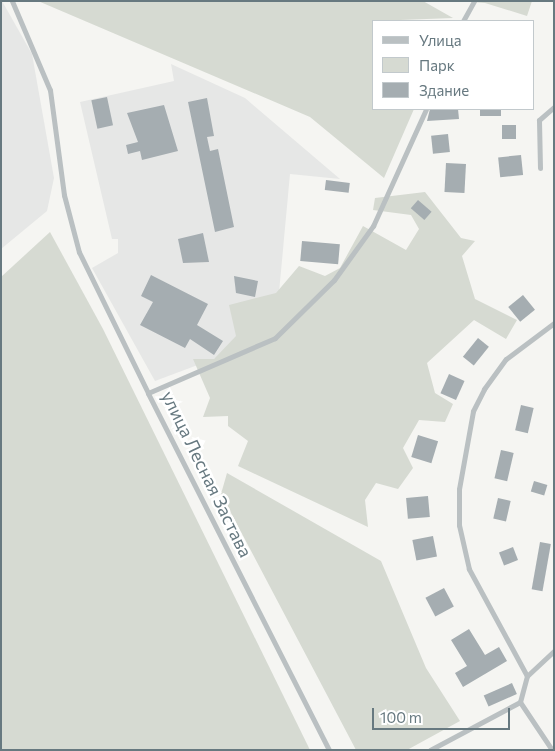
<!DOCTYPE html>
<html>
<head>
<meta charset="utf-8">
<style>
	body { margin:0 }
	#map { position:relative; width:555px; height:751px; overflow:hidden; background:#f5f5f2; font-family:Commissioner,sans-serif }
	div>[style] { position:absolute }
	.built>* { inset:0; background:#e6e7e6 }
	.green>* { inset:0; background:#d6dad2 }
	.building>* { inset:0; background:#a5adb1; transform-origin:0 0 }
	.minor>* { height:5px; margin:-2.5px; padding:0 2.5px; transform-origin:2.5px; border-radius:2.5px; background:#bac0c2 }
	span { translate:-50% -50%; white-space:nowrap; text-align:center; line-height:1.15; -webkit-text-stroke:5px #fff; paint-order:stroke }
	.street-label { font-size:18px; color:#677980 }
	.frame { position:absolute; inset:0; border:2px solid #677980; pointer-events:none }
	.legend { position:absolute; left:372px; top:20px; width:162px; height:90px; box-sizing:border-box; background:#fff; border:1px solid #c2c9cc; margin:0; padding:6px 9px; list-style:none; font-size:15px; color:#677980 }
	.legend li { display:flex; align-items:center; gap:10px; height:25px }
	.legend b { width:25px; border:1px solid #c2c9cc }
	.scale { position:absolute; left:372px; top:708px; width:138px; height:22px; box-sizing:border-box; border:2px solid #677980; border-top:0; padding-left:6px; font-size:15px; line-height:18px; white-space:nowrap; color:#677980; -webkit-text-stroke:4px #fff; paint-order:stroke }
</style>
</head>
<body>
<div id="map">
	<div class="built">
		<div style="clip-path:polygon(2px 1px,32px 54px,54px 178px,47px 211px,1px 249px)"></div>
		<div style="clip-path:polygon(171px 64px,245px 98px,340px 179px,290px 174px,276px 325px,235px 351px,155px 381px,92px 268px,118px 253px,118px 239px,112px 239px,80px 102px,174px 81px)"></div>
	</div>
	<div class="green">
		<div style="clip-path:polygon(38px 1px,423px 1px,453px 18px,374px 21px,374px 109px,414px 109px,384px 178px,310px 117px)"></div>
		<div style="clip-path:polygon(459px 1px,532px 1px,527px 16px,485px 3px)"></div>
		<div style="clip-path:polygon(425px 192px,461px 238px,475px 241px,462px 256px,475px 299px,517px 320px,506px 339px,474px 320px,427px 363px,435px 393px,453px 404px,445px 422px,419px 420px,403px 448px,413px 468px,398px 489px,376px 483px,365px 500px,368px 527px,238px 466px,248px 441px,228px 426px,228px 416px,203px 417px,210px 398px,193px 359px,214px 359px,236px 336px,229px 305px,276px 293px,299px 266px,325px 276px,340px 268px,363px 226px,406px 250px,419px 229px,411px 215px,373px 210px,375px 198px)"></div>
		<div style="clip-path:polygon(50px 232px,103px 329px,310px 750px,1px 750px,1px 277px)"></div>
		<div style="clip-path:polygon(227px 473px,381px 561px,426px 668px,460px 721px,407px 750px,356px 750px,221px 494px)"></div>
	</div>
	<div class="building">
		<div style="left:107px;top:97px;width:29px;height:16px;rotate:78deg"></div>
		<div style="clip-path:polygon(207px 98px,214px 136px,207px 137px,210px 151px,218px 149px,234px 227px,215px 232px,188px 102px)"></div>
		<div style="clip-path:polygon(164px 105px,178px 151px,142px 160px,140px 151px,128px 154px,126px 145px,138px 142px,127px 113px)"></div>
		<div style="clip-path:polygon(430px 109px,458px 109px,459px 119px,427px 121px)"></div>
		<div style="left:480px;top:109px;width:21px;height:7px"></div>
		<div style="left:502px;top:125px;width:14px;height:14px"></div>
		<div style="left:448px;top:134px;width:18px;height:17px;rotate:84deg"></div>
		<div style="left:521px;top:155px;width:20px;height:23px;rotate:84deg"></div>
		<div style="left:446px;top:163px;width:20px;height:29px;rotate:3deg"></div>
		<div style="left:326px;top:180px;width:24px;height:10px;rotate:7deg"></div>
		<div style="left:418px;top:200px;width:18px;height:11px;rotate:41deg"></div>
		<div style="clip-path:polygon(203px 233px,209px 262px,183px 263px,178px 239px)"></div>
		<div style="left:302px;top:241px;width:38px;height:20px;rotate:5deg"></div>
		<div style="clip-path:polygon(151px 275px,208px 304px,197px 325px,223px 341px,214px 355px,190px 339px,185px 348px,140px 325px,153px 302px,141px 296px)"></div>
		<div style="clip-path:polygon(234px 276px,258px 281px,255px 297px,236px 293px)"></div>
		<div style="left:523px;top:295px;width:19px;height:19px;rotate:51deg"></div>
		<div style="left:478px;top:338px;width:14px;height:24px;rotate:39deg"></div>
		<div style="left:449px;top:374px;width:17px;height:21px;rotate:24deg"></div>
		<div style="left:521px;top:405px;width:13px;height:26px;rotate:13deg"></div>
		<div style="left:418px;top:435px;width:21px;height:23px;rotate:17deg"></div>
		<div style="left:501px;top:450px;width:13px;height:29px;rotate:13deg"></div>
		<div style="left:534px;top:481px;width:14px;height:11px;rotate:17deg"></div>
		<div style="left:428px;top:496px;width:21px;height:22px;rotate:85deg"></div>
		<div style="left:498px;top:498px;width:13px;height:21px;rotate:13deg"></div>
		<div style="left:433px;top:536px;width:21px;height:21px;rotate:79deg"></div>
		<div style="left:540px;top:542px;width:11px;height:48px;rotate:10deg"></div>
		<div style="left:513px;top:547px;width:14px;height:15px;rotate:69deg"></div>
		<div style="left:444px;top:588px;width:21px;height:21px;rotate:62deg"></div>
		<div style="clip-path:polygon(469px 629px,485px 655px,499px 647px,507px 661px,463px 687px,455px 673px,467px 666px,451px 640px)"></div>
		<div style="left:512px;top:683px;width:12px;height:31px;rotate:66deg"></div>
	</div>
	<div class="minor">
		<div style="left:12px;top:1px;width:97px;rotate:66.9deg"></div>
		<div style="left:50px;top:90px;width:106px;rotate:82.4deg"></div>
		<div style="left:64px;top:195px;width:59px;rotate:75.3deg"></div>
		<div style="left:79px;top:252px;width:157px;rotate:63.9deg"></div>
		<div style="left:463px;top:21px;width:23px;rotate:-61deg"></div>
		<div style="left:540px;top:168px;width:48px;rotate:-91.2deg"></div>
		<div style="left:539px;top:120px;width:20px;rotate:-41deg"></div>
		<div style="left:527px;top:676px;width:122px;rotate:-118.5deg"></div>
		<div style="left:469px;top:569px;width:45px;rotate:-102.8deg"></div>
		<div style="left:459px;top:525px;width:36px;rotate:-90deg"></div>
		<div style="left:459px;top:489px;width:79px;rotate:-79.8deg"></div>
		<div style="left:473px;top:411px;width:25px;rotate:-63deg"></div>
		<div style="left:484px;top:389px;width:37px;rotate:-54deg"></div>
		<div style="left:506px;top:359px;width:60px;rotate:-36.9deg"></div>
		<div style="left:520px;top:702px;width:27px;rotate:-75deg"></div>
		<div style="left:527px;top:676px;width:37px;rotate:-43deg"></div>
		<div style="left:329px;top:750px;width:400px;rotate:-116.9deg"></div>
		<div style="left:148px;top:393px;width:138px;rotate:-23.4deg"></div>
		<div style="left:275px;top:338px;width:83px;rotate:-44.5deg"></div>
		<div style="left:334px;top:280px;width:67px;rotate:-54.2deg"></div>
		<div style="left:373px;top:226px;width:128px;rotate:-65.6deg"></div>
		<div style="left:430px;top:750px;width:102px;rotate:-28.1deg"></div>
		<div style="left:520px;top:702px;width:58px;rotate:56.3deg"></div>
	</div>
	<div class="street-label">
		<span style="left:207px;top:474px;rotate:64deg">улица Лесная Застава</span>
	</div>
	<div class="frame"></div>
	<ul class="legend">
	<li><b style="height:6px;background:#bac0c2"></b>Улица</li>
	<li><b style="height:14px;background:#d6dad2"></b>Парк</li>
	<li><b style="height:14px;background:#a5adb1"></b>Здание</li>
	</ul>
	<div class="scale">100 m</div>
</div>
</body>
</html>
